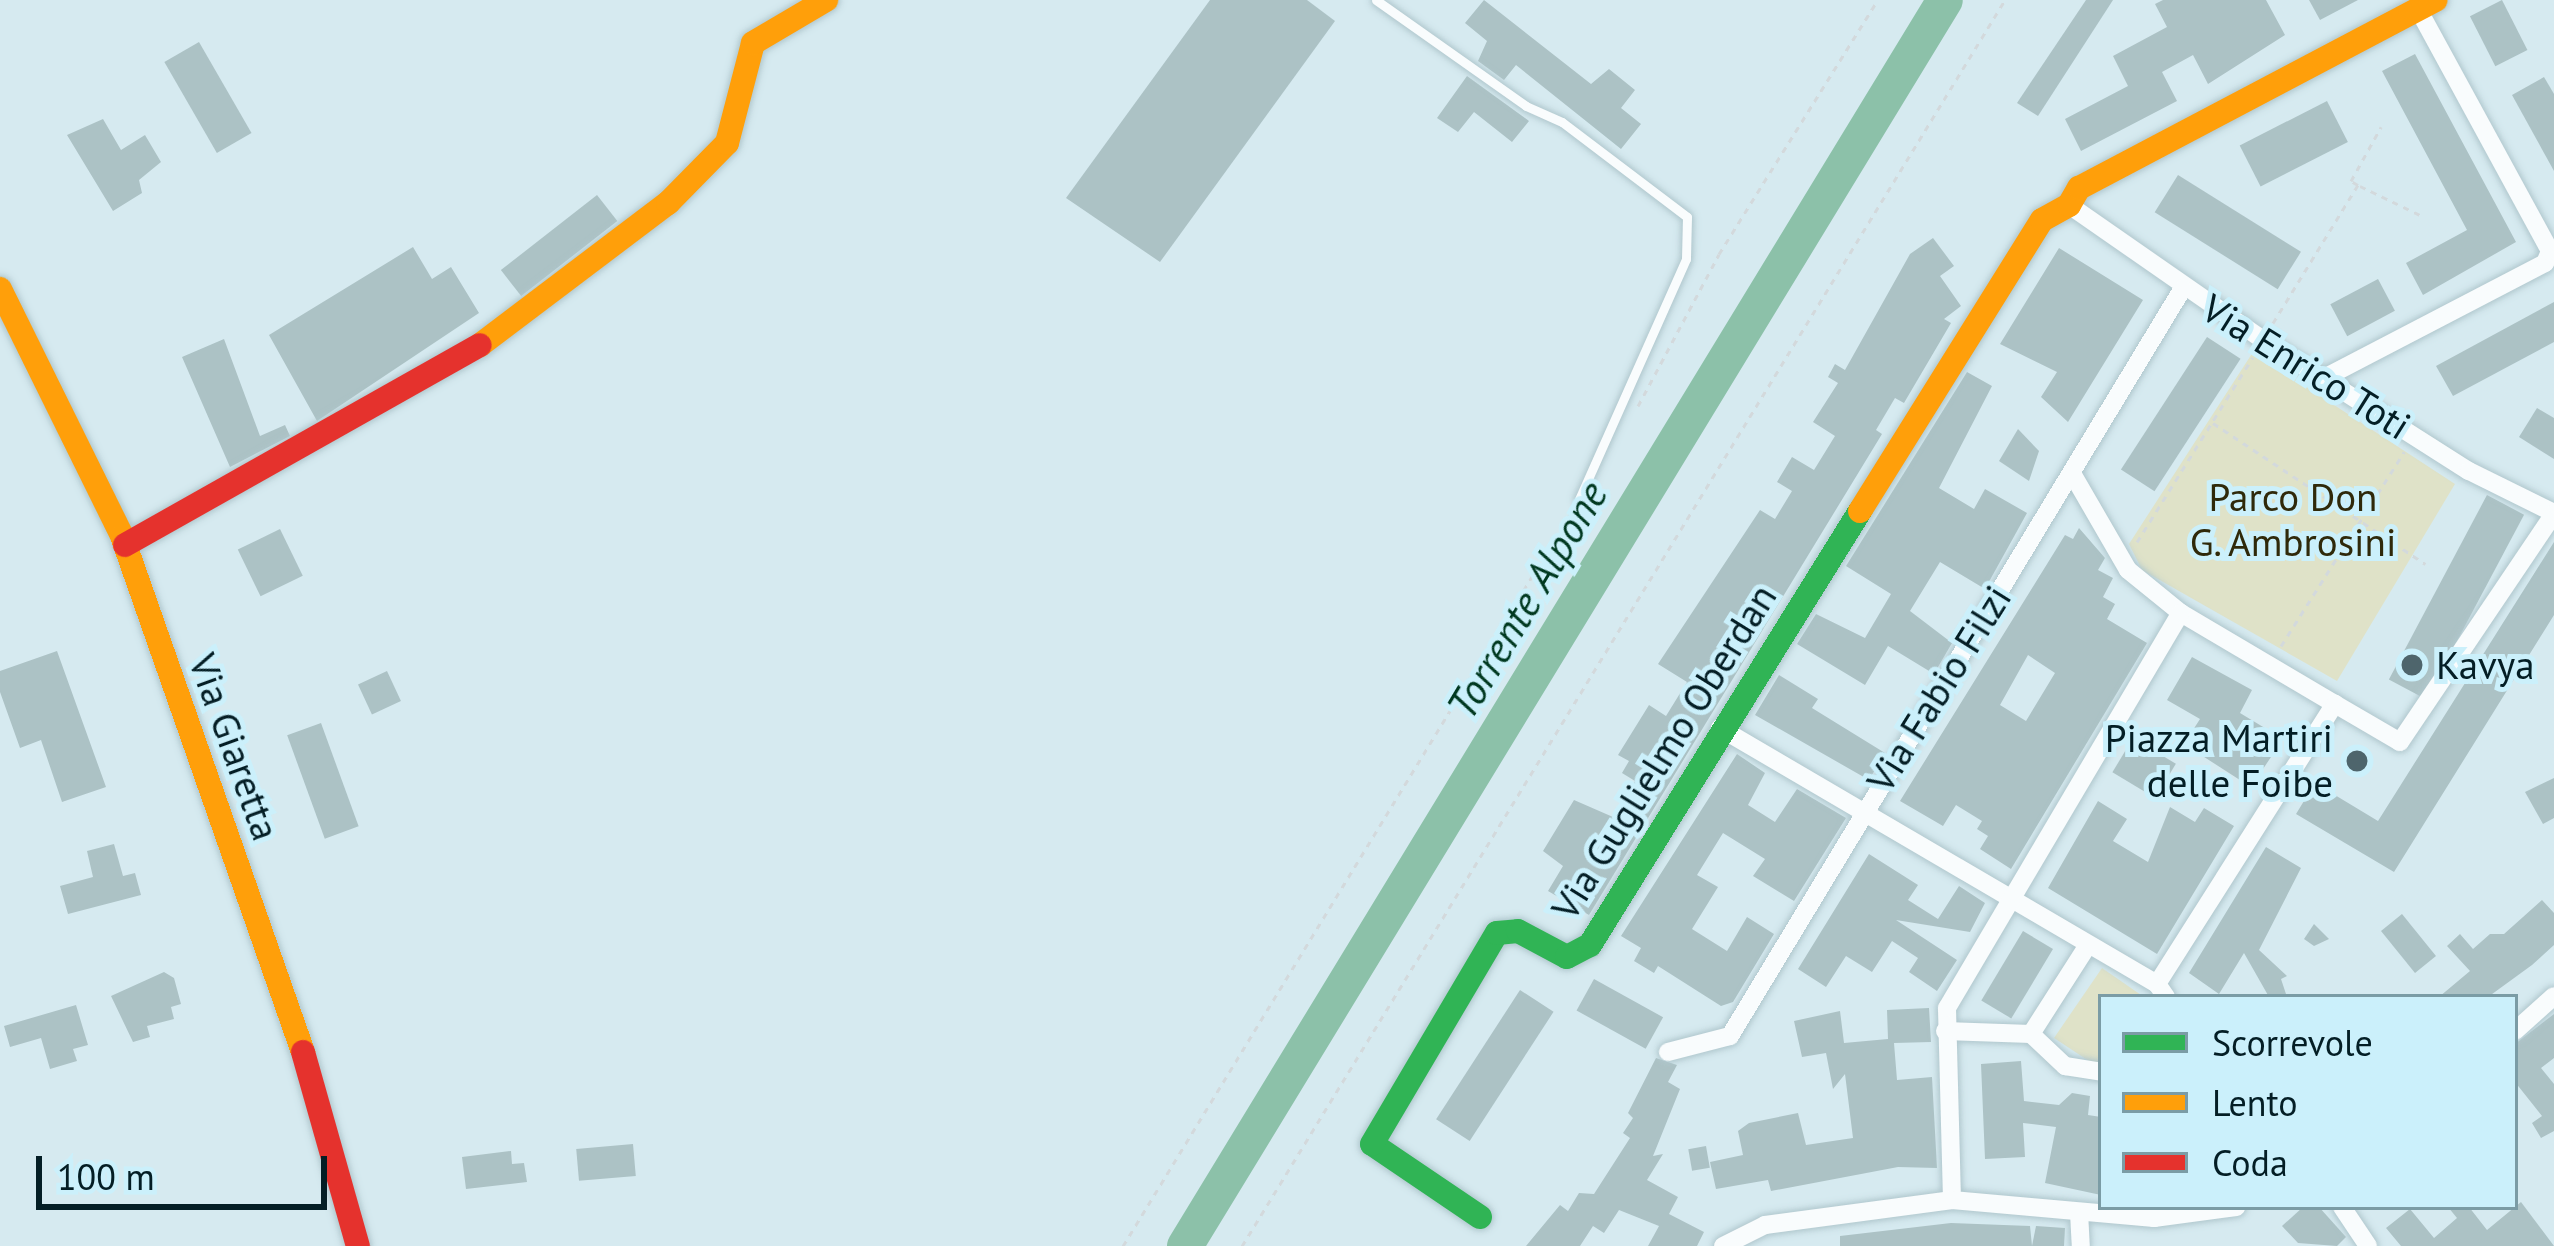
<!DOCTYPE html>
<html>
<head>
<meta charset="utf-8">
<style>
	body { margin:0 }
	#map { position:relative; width:2554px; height:1246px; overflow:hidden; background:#d6eaf0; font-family:"PT Sans",sans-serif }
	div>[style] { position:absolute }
	.green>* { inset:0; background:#dfe2c8 }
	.river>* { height:36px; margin:-18px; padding:0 18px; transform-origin:18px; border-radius:18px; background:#8cc1a9 }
	.building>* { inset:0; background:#acc2c5; transform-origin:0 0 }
	.path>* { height:3px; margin-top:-1.5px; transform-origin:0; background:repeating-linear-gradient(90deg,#d3d9dc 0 6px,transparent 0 12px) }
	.roads { filter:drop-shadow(0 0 3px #b0c7cd) drop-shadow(0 0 3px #b0c7cd) }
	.lane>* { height:9px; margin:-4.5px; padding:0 4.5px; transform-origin:4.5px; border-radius:4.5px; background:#f9fcfd }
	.street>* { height:18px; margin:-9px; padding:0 9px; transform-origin:9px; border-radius:9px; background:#f9fcfd }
	.fast>* { height:24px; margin:-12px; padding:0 12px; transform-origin:12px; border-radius:12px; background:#30b455 }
	.slow>* { height:24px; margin:-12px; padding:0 12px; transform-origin:12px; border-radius:12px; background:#ff9f0a }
	.jam>* { height:24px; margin:-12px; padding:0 12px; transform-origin:12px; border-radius:12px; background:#e5322d }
	.dots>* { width:33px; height:33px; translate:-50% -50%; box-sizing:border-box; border:6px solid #cbf0fb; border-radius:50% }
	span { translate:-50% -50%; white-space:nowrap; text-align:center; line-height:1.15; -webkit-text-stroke:10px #cbf0fb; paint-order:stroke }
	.street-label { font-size:39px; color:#041e25 }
	.park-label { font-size:39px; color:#2f290a }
	.poi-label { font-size:39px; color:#041e25 }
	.left { translate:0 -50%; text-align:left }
	.right { translate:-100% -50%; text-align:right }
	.water-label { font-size:42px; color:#003920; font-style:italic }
	.legend { position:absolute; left:2098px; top:994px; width:420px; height:216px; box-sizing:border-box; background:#cbf0fb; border:3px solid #7b9ca5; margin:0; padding:15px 21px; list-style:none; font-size:36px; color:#041e25 }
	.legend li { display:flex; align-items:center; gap:24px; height:60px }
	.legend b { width:60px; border:3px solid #7b9ca5 }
	.scale { position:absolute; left:36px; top:1156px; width:291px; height:54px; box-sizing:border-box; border:6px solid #041e25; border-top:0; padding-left:15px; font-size:36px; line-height:42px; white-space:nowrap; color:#041e25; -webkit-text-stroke:9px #cbf0fb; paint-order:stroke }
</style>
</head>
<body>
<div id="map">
	<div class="green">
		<div style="clip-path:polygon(2253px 352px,2455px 484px,2337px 681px,2142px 570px,2129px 544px)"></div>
		<div style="clip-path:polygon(2102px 968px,2144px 997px,2101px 997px,2101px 1061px,2092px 1063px,2054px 1038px)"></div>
	</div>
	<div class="river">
		<div style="left:1185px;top:1246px;width:1459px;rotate:-58.62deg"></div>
	</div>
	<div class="building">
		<div style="clip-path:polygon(1210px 0,1307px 0,1335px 21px,1160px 262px,1066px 198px)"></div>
		<div style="clip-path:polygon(1484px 0,1591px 84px,1609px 69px,1635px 90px,1621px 108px,1641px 124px,1621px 149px,1516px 65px,1504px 80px,1478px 61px,1487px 41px,1465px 23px)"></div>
		<div style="clip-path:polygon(2086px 0,2113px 0,2038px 116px,2017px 103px)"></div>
		<div style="clip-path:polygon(2163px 0,2266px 0,2285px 35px,2208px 84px,2193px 55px,2162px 72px,2177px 101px,2081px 151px,2065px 119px,2128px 86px,2113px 56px,2167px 27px,2155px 4px)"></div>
		<div style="clip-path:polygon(2309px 0,2358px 0,2320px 20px)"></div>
		<div style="left:2502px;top:0;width:56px;height:36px;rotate:63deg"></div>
		<div style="left:199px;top:42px;width:105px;height:40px;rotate:60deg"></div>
		<div style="clip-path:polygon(2415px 54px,2516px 242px,2423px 295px,2406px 263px,2467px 230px,2382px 71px)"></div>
		<div style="clip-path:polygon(1467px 76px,1529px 121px,1512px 142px,1474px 112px,1458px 132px,1437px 118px)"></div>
		<div style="clip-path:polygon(2544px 77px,2554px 94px,2554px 171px,2512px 95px)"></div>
		<div style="left:2327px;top:101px;width:46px;height:98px;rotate:63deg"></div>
		<div style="clip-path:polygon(103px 119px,121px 150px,145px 135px,161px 162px,139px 180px,142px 193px,113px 211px,67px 135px)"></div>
		<div style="left:2178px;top:175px;width:145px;height:44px;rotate:32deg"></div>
		<div style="left:597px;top:195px;width:33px;height:122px;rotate:52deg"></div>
		<div style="clip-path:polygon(1933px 238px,1954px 266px,1940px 276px,1961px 306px,1944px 319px,1951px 323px,1904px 403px,1895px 398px,1876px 430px,1882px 434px,1589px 915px,1548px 891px,1563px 866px,1543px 851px,1574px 800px,1613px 817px,1635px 781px,1622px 773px,1629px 761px,1618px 755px,1649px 705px,1666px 716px,1687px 682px,1658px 664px,1760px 510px,1775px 519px,1792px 491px,1777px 482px,1792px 457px,1814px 470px,1835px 436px,1813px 422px,1838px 383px,1828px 377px,1835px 364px,1845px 370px,1910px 254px)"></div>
		<div style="clip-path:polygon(413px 247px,432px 279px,451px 267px,479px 313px,317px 421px,269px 335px)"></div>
		<div style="clip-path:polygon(2059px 248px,2143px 300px,2068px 422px,2041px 397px,2057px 372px,2000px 344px)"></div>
		<div style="left:2378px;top:279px;width:36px;height:54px;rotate:62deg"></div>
		<div style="clip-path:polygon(2554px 302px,2554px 342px,2453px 396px,2436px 366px)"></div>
		<div style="left:2207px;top:337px;width:40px;height:158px;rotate:33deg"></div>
		<div style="clip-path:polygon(224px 339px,260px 436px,285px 425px,290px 436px,230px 467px,182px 357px)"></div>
		<div style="clip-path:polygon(1967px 372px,1992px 386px,1939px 488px,1974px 509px,1985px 489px,2027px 513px,1985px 589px,1940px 562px,1910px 611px,1952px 643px,1934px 674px,1888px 646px,1865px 685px,1797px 644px,1816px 614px,1865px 638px,1891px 594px,1846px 566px)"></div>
		<div style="clip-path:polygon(2537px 408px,2554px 418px,2554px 459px,2519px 437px)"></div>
		<div style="clip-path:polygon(2018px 429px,2039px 451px,2029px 481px,1999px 461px)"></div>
		<div style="left:2487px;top:495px;width:42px;height:209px;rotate:28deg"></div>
		<div style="clip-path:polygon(evenodd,2079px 528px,2105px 558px,2098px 570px,2113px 578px,2103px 597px,2115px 604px,2107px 619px,2147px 643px,2011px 869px,1980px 849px,1988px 836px,1977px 829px,1982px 821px,1956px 805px,1943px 826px,1900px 801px,2065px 535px,2073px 539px,2079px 528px,2028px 655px,2055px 673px,2026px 721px,2000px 705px,2028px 655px)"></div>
		<div style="left:280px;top:529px;width:52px;height:47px;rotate:64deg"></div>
		<div style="clip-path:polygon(2554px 542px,2554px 615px,2394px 872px,2296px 814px,2315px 783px,2378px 821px)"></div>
		<div style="clip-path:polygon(57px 651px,106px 787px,62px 802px,41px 740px,20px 748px,0 692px,0 671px)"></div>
		<div style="clip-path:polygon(2192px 657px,2252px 690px,2240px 713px,2283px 739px,2257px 778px,2243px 782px,2184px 744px,2200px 719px,2167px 700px)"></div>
		<div style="left:387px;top:671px;width:33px;height:32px;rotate:65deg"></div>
		<div style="clip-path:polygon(1779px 675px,1818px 699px,1812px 708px,1885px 753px,1869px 780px,1755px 715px)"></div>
		<div style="left:321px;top:723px;width:110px;height:36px;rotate:70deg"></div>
		<div style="left:2133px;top:738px;width:50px;height:40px;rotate:31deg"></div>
		<div style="clip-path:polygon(1737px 754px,1765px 773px,1748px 805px,1775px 822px,1797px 789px,1846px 818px,1794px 901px,1753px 876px,1765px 859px,1723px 833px,1697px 875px,1718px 887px,1692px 929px,1727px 951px,1747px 917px,1774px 934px,1733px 1002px,1721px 1006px,1658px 966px,1654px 973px,1634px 961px,1641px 948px,1621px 936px)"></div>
		<div style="clip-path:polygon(2554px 778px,2554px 818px,2543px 824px,2525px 792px)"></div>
		<div style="clip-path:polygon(2098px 801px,2127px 819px,2113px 841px,2148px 862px,2170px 807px,2195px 822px,2204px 808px,2234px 826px,2157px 954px,2048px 888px)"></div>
		<div style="clip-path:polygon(114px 844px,123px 876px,135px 873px,141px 895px,68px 914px,60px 886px,93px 877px,87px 851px)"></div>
		<div style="clip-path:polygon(2266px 847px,2301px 868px,2259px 950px,2287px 976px,2281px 979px,2287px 997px,2269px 997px,2244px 953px,2219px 994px,2189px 973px)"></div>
		<div style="clip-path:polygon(1869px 854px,1918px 885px,1908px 900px,1938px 919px,1959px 886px,1985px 903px,1970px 932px,1896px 920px,1957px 960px,1937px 991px,1909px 972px,1918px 958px,1892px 941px,1872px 972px,1846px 956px,1826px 987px,1798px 969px)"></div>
		<div style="clip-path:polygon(2542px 900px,2554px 913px,2554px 945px,2532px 965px,2488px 997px,2439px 997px,2470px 971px,2447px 946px,2460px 934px,2473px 949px,2490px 934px,2504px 934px)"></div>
		<div style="left:2402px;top:914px;width:54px;height:27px;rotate:51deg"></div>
		<div style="clip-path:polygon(2314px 924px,2329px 939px,2314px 946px,2304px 939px)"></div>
		<div style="left:2023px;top:931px;width:35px;height:81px;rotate:31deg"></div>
		<div style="clip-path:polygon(164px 972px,174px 978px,181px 1004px,171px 1007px,174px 1019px,147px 1026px,150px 1037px,133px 1042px,111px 996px)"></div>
		<div style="left:1594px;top:979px;width:79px;height:36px;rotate:29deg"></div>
		<div style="left:1520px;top:990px;width:40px;height:154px;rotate:33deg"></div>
		<div style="clip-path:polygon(76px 1005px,88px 1045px,73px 1049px,77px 1061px,50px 1069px,41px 1038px,10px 1047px,4px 1026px)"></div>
		<div style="clip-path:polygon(1929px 1008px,1931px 1042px,1894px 1043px,1897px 1080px,1932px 1077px,1937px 1168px,1898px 1167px,1771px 1191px,1768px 1180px,1716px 1189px,1710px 1162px,1743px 1155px,1738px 1131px,1749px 1123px,1798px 1113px,1806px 1145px,1853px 1138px,1845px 1074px,1833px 1089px,1826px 1053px,1802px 1057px,1794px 1021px,1840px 1011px,1844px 1043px,1888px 1039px,1887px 1010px)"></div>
		<div style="clip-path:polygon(2554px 1014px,2554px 1058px,2541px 1068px,2554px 1084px,2554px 1131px,2541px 1138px,2532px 1123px,2542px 1116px,2515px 1082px,2515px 1044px)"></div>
		<div style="clip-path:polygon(1656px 1058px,1677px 1065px,1668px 1082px,1680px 1089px,1653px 1156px,1663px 1154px,1647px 1180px,1678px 1197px,1669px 1214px,1704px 1232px,1697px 1246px,1648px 1246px,1659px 1226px,1619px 1210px,1604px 1233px,1593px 1226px,1580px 1246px,1526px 1246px,1560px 1205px,1568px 1211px,1579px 1193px,1594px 1194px,1630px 1138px,1623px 1133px,1633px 1118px,1628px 1113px)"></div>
		<div style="clip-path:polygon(2021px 1061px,2024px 1101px,2059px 1105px,2072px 1093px,2090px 1096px,2088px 1115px,2101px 1117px,2101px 1195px,2045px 1183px,2056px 1127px,2023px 1123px,2025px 1157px,1985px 1159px,1981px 1064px)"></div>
		<div style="left:633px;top:1144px;width:32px;height:57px;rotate:85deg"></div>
		<div style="left:1706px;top:1146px;width:22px;height:18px;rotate:80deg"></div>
		<div style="clip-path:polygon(511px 1151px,512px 1164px,524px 1163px,527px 1182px,466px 1189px,462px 1157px)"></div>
		<div style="clip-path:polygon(2521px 1202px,2554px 1246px,2401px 1246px,2386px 1228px,2410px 1209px,2434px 1238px,2457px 1218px,2448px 1207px,2469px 1207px,2487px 1230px)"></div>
		<div style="clip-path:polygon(2303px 1207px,2319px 1207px,2346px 1237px,2337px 1246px,2298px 1243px,2282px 1226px)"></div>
		<div style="clip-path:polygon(1951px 1223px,2030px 1226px,2032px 1246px,1840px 1246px,1840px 1236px)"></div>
		<div style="clip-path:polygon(2036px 1226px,2065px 1228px,2064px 1246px,2032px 1246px)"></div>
	</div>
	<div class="path">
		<div style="left:2360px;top:186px;width:71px;rotate:25.8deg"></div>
		<div style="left:2273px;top:323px;width:162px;rotate:-58.4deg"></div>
		<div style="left:2358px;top:185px;width:8px;rotate:-150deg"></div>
		<div style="left:2351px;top:181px;width:62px;rotate:-60.9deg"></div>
		<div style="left:1638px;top:406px;width:172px;rotate:-61.9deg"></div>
		<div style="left:1719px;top:254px;width:300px;rotate:-58deg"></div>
		<div style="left:2213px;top:423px;width:255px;rotate:33.6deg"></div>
		<div style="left:2137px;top:542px;width:218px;rotate:-57.9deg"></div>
		<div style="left:2281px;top:646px;width:230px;rotate:-57.6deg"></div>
		<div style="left:1123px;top:1246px;width:861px;rotate:-58.58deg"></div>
		<div style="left:1242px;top:1246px;width:1461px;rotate:-58.52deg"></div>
	</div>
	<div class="roads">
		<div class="lane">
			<div style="left:1376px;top:0;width:184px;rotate:35.2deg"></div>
			<div style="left:1526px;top:106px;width:39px;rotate:24deg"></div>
			<div style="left:1562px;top:122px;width:157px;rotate:37.2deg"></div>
			<div style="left:1687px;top:217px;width:42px;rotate:91.4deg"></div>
			<div style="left:1686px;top:259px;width:263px;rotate:114deg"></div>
		</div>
		<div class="street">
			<div style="left:2069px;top:205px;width:236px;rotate:34.8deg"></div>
			<div style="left:2263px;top:340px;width:244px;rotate:32.5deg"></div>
			<div style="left:2469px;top:471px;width:95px;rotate:26.3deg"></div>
			<div style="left:2326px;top:377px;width:247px;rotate:-27.5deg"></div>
			<div style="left:2545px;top:263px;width:13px;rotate:-67deg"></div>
			<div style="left:2550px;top:251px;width:276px;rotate:-118.6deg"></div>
			<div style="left:2073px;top:475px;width:110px;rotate:59.9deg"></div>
			<div style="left:2128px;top:570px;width:68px;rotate:39.1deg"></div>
			<div style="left:2181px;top:613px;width:179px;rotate:30.6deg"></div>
			<div style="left:1720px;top:728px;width:506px;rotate:30.36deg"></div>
			<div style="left:2157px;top:984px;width:16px;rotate:55deg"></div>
			<div style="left:2157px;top:984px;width:332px;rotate:-57.6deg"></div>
			<div style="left:2335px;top:704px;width:75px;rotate:30.3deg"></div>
			<div style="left:2400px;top:742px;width:275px;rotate:-56deg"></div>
			<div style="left:1945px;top:1031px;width:86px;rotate:2deg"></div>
			<div style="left:2031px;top:1034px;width:47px;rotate:43.3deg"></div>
			<div style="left:2065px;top:1066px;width:36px;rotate:9deg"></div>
			<div style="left:2515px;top:1031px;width:52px;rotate:-41.9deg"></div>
			<div style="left:2031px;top:1034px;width:102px;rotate:-57.4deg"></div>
			<div style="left:1668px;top:1052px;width:64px;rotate:-14.5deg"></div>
			<div style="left:1730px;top:1036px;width:874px;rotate:-58.8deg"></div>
			<div style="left:1952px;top:1200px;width:192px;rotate:-91.5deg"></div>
			<div style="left:1947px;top:1008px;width:459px;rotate:-59.4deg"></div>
			<div style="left:2342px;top:1207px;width:47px;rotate:56.3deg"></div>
			<div style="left:2079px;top:1212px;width:34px;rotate:87deg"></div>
			<div style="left:1723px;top:1246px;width:47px;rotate:-26.6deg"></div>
			<div style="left:1765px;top:1225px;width:189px;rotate:-7.6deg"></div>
			<div style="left:1952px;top:1200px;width:203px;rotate:5.1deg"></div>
			<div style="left:2154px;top:1218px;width:83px;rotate:-7.6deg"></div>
		</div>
		<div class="fast">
			<div style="left:1480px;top:1217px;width:130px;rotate:-145.9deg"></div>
			<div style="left:1372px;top:1144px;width:245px;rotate:-59.4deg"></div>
			<div style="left:1497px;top:933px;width:21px;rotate:-5deg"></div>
			<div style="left:1518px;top:931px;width:55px;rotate:28deg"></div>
			<div style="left:1567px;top:957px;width:26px;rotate:-28deg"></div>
			<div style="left:1590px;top:945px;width:511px;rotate:-58.11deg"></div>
		</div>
		<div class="slow">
			<div style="left:0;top:289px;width:275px;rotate:63.7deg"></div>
			<div style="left:122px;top:536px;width:547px;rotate:70.67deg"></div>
			<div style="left:480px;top:345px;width:236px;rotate:-37.1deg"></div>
			<div style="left:668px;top:203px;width:84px;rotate:-45.5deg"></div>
			<div style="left:727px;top:143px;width:103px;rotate:-75.4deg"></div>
			<div style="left:753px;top:43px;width:85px;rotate:-30.5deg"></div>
			<div style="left:1860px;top:511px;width:343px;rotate:-58deg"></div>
			<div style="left:2042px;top:220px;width:31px;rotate:-29deg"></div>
			<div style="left:2069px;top:205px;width:20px;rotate:-60deg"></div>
			<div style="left:2079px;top:188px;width:403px;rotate:-27.8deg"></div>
		</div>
		<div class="jam">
			<div style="left:125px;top:545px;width:407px;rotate:-29.4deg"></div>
			<div style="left:303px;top:1052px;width:202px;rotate:74.2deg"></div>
		</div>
	</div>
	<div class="dots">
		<div style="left:2412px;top:665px;background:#4e656c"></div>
		<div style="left:2357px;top:761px;background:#4e656c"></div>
	</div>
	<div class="street-label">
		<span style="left:2306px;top:367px;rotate:32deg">Via Enrico Toti</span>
		<span style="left:1939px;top:689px;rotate:-58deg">Via Fabio Filzi</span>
		<span style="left:234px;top:747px;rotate:70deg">Via Giaretta</span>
		<span style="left:1664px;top:752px;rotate:-58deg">Via Guglielmo Oberdan</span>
	</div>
	<div class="park-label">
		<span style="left:2293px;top:520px">Parco Don<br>G. Ambrosini</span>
	</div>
	<div class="poi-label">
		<span class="left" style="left:2436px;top:665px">Kavya</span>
		<span class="right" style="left:2333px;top:761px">Piazza Martiri<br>delle Foibe</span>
	</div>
	<div class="water-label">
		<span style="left:1527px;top:600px;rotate:-59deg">Torrente Alpone</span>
	</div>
	<ul class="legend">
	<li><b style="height:15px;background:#30b455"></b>Scorrevole</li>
	<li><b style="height:15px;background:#ff9f0a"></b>Lento</li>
	<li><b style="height:15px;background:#e5322d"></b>Coda</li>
	</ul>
	<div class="scale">100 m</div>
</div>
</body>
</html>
